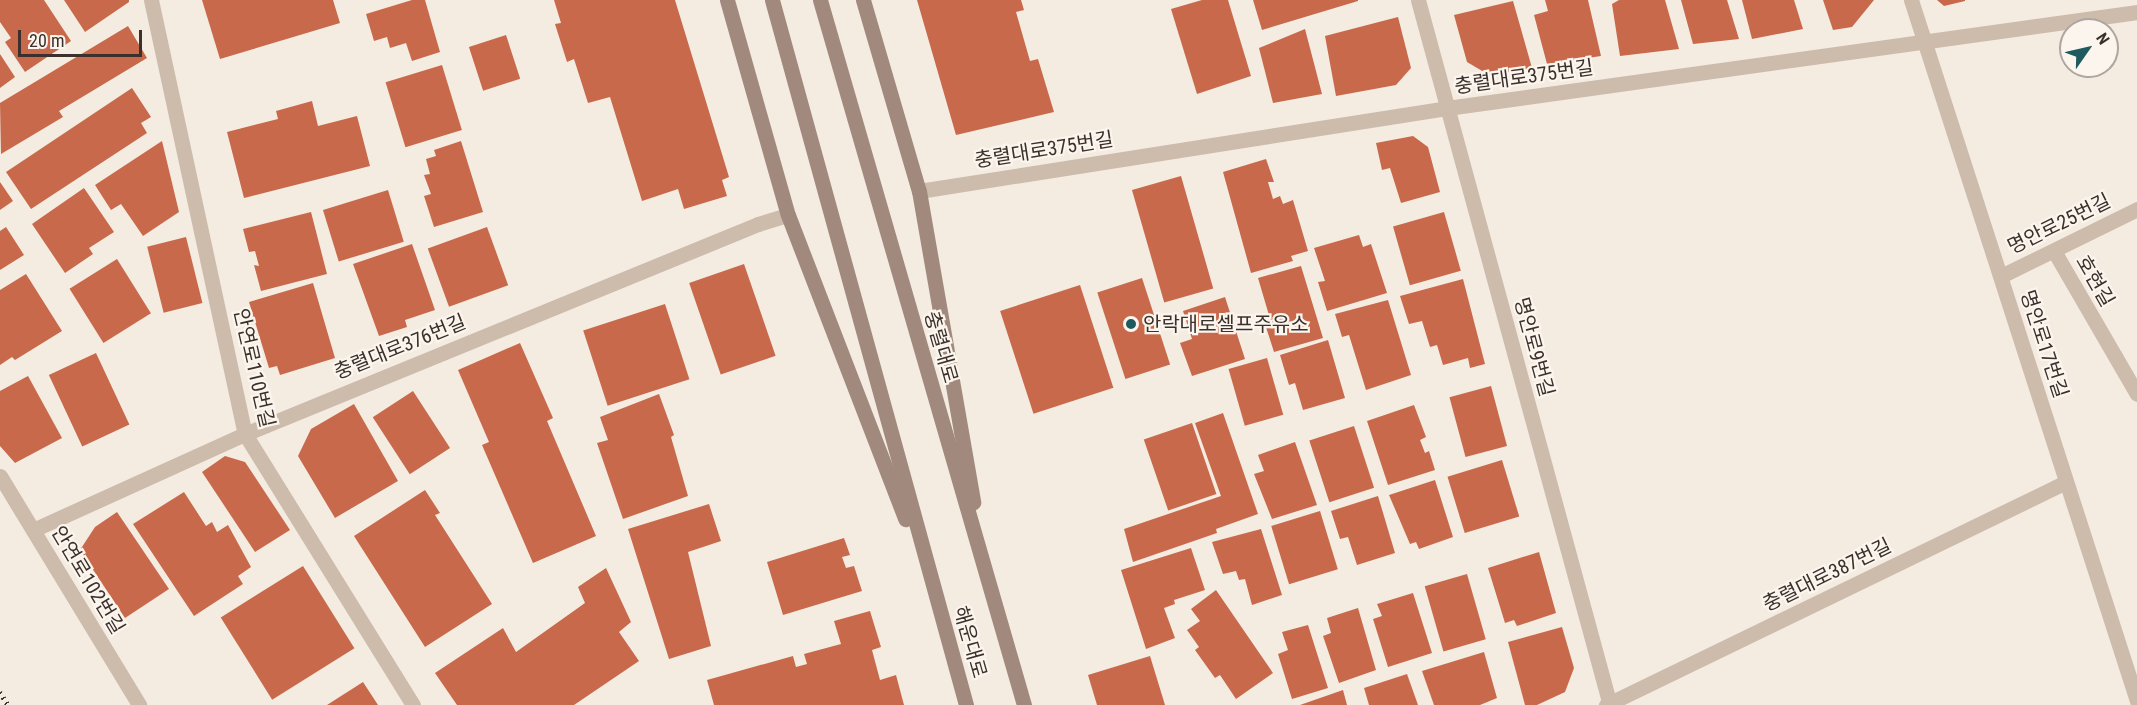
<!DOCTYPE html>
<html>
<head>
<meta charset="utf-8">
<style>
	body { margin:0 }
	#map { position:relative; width:2137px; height:705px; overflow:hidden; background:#f4ebe1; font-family:"Roboto Condensed","Noto Sans KR",sans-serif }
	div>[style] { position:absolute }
	.building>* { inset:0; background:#c8694b; transform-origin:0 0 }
	.lane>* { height:15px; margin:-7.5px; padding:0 7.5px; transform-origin:7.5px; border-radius:7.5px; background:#cdbbac }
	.street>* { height:15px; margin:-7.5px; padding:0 7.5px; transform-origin:7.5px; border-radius:7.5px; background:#cdbbac }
	.secondary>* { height:15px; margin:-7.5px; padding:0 7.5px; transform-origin:7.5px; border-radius:7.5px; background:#a18a7d }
	.rail>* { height:4.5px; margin-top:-2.25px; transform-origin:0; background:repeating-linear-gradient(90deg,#3b302b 0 1.5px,transparent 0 6px) }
	.dots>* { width:16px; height:16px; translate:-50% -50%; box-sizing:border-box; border:3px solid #fbf5ee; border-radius:50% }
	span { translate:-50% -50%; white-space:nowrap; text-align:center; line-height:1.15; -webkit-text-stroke:4.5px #fbf5ee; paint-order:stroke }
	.street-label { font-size:20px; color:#3b302b }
	.poi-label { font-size:20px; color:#3b302b }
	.left { translate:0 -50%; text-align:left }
	.north { position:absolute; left:2059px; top:18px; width:60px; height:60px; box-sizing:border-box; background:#fbf5ee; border:2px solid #aea6a0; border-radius:50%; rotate:56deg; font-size:16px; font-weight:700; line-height:24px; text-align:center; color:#3b302b }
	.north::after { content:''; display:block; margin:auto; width:21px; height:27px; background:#1f5a5e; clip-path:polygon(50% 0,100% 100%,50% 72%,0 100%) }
	.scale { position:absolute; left:18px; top:30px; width:124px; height:27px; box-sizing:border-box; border:3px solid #3b302b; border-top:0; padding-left:8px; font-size:18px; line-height:21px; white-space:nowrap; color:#3b302b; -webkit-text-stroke:4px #fbf5ee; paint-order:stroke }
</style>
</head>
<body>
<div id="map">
	<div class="building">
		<div style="clip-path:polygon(0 0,44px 0,71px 41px,25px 72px,5px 42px,11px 38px,0 22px)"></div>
		<div style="clip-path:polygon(64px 0,129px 0,129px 2px,85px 32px)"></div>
		<div style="clip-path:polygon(202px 0,333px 0,340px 23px,220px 59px)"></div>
		<div style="clip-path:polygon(412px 0,425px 0,440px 52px,412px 61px,406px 43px,390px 48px,387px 37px,374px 41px,366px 14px)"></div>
		<div style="clip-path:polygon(554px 0,675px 0,729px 177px,722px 180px,727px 196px,684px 209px,678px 189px,642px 201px,610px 97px,588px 103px,574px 59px,567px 62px,555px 24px,561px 23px)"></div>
		<div style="clip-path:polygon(917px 0,1021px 0,1024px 10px,1016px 12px,1030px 61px,1038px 59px,1054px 112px,956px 135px)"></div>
		<div style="clip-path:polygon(1202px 0,1228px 0,1251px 76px,1197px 94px,1171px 9px)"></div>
		<div style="clip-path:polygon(1253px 0,1358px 0,1358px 1px,1262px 30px)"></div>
		<div style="clip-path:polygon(1545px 0,1588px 0,1601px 56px,1547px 64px,1534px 15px,1548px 11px)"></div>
		<div style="clip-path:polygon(1619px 0,1665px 0,1679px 49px,1620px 56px,1612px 4px)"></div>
		<div style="clip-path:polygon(1681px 0,1727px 0,1739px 39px,1693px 44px)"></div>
		<div style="clip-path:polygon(1742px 0,1794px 0,1803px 29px,1752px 39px)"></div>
		<div style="clip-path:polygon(1823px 0,1874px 0,1852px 27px,1833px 30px)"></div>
		<div style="clip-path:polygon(1937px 0,1965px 0,1965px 1px,1944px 6px)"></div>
		<div style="clip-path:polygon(1513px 1px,1532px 68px,1489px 75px,1467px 62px,1454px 15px)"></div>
		<div style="clip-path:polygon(1398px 17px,1411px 68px,1396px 85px,1336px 96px,1325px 36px)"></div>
		<div style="clip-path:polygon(128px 26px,147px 58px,59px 111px,63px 117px,1px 154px,0 103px)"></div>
		<div style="clip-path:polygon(1305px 29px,1322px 94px,1273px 103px,1259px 48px)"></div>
		<div style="left:506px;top:35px;width:46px;height:39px;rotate:72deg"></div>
		<div style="clip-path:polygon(0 54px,15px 77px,0 88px)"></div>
		<div style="left:442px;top:65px;width:68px;height:59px;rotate:73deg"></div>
		<div style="clip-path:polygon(132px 88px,151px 117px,141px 123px,147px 133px,31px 209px,6px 172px)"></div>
		<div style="clip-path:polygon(312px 101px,318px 126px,357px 116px,370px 166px,244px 198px,227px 132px,278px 119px,276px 111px)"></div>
		<div style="clip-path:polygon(1413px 136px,1428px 147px,1440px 192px,1401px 203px,1390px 168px,1382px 170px,1376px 143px)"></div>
		<div style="clip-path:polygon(162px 141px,179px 212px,143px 236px,121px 204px,111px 210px,95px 185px)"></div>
		<div style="clip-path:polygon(461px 141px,483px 212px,434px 227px,424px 196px,431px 194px,424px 175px,430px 174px,426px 159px,436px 156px,434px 150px)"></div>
		<div style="clip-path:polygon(1266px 159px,1274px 182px,1268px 182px,1273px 199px,1280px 196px,1283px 204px,1293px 200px,1308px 251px,1291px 256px,1293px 261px,1251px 273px,1223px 172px)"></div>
		<div style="left:1181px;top:176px;width:117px;height:51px;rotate:74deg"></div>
		<div style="clip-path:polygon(0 182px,13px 201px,0 210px)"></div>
		<div style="clip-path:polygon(84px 188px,114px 232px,89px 248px,93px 254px,65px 273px,32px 224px)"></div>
		<div style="left:388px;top:190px;width:54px;height:68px;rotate:73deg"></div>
		<div style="clip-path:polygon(311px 212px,327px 274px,261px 291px,254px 265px,259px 266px,255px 251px,249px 252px,243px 229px)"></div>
		<div style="left:1444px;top:212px;width:61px;height:53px;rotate:74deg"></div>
		<div style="clip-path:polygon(6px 227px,24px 255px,0 270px,0 231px)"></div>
		<div style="left:487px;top:227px;width:62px;height:63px;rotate:70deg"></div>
		<div style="clip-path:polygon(1359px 235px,1363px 247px,1371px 244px,1387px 293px,1327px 311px,1318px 282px,1325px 281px,1314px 248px)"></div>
		<div style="left:186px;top:237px;width:68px;height:40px;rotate:76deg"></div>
		<div style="clip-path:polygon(412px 244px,435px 310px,405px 320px,407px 327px,379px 336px,353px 264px)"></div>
		<div style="left:117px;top:259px;width:64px;height:56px;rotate:58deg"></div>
		<div style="left:744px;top:264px;width:97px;height:58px;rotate:71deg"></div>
		<div style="clip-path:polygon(1301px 266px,1323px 338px,1274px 352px,1265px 324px,1271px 322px,1258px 278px)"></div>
		<div style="clip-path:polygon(26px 274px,62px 331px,15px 360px,12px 357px,0 365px,0 290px)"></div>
		<div style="left:1142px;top:278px;width:91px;height:47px;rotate:72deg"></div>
		<div style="clip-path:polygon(1463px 279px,1485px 364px,1470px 368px,1468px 358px,1443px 365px,1437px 345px,1430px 347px,1422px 321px,1409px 324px,1400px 296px)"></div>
		<div style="clip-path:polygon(313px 283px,335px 358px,280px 375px,277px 366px,269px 368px,249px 302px)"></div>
		<div style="left:1080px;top:285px;width:108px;height:84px;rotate:72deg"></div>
		<div style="clip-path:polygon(1225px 297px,1245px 359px,1192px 376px,1180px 343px,1192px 339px,1183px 311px)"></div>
		<div style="clip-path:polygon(1388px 300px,1411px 375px,1366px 390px,1349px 335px,1342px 337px,1335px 314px)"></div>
		<div style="left:665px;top:304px;width:79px;height:86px;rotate:72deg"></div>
		<div style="clip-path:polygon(1328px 340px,1345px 398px,1303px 410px,1295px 383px,1289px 385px,1280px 355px)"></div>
		<div style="clip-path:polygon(520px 343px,553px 418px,547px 421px,596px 536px,533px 563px,482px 445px,489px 442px,458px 370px)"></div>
		<div style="left:96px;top:353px;width:79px;height:52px;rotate:65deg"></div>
		<div style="left:1267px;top:358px;width:59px;height:40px;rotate:74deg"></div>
		<div style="clip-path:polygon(28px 376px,62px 438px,15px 463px,0 446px,0 391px)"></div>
		<div style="left:1491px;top:386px;width:62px;height:43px;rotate:75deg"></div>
		<div style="left:413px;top:391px;width:68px;height:48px;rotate:57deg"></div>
		<div style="clip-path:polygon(659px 394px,674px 435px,671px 437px,688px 496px,623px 519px,597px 443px,608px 440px,600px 417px)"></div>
		<div style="clip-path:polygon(354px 404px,398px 481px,335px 518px,298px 456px,311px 429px)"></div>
		<div style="clip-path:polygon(1414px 405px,1426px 437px,1420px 440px,1425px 453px,1429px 451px,1435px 470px,1388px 485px,1367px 421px)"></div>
		<div style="clip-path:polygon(1223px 413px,1258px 514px,1216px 529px,1217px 533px,1133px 562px,1124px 529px,1221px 496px,1195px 423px)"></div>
		<div style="left:1192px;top:423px;width:75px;height:51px;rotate:71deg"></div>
		<div style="left:1354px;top:426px;width:65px;height:47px;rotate:72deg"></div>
		<div style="clip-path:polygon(1295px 442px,1317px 505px,1272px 519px,1254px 474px,1264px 471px,1258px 455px)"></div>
		<div style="clip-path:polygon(225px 456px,245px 462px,290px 530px,255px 552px,202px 472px)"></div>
		<div style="left:1502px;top:460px;width:59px;height:57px;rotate:73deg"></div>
		<div style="clip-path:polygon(1435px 480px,1453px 537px,1419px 549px,1416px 542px,1410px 544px,1389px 495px)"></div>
		<div style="clip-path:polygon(425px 490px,440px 513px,435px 515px,492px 604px,425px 647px,354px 536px)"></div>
		<div style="clip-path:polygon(184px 492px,206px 526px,212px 522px,217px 532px,228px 525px,251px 567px,238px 576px,243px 584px,194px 616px,133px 524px)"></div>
		<div style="clip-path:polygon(1378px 496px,1395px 553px,1357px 565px,1348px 537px,1340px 539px,1331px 511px)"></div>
		<div style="clip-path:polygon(709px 504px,721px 541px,688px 552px,711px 646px,669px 659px,628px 529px)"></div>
		<div style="left:1320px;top:511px;width:61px;height:51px;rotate:73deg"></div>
		<div style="clip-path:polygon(117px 512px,169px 589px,125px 618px,80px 550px,95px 527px)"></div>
		<div style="clip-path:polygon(1261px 529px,1282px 595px,1252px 605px,1245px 579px,1239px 580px,1236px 571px,1223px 574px,1212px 542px)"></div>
		<div style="clip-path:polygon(844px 538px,850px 555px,842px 557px,846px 568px,854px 566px,862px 591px,783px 615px,767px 562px)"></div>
		<div style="clip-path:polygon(1191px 548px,1205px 590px,1174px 600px,1175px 604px,1164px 608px,1175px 638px,1146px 649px,1121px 570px)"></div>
		<div style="clip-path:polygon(1539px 552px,1556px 613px,1517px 626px,1514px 620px,1505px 623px,1488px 568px)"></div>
		<div style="left:303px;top:566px;width:97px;height:97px;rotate:58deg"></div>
		<div style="clip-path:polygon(606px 568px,631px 622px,619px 632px,639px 661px,574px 705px,457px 705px,435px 673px,503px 628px,516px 652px,585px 603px,578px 587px)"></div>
		<div style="left:1467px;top:574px;width:68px;height:44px;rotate:74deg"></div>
		<div style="clip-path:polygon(1216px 590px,1273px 673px,1236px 699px,1220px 675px,1215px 678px,1195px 650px,1199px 647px,1187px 630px,1200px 621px,1191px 609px)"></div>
		<div style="clip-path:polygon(1413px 593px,1432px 653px,1388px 667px,1373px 619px,1382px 616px,1377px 604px)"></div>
		<div style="clip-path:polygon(1358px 608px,1376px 670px,1339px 683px,1323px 636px,1331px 633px,1327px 618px)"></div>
		<div style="clip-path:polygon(870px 611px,881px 647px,872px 650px,880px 680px,896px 675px,904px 705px,714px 705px,707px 680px,793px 656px,796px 667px,807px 664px,804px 654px,841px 644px,834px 621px)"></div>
		<div style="clip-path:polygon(1308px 625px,1328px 688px,1292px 699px,1278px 654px,1288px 650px,1282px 632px)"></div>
		<div style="clip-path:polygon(1562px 627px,1574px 668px,1565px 692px,1537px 705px,1525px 705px,1508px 642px)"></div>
		<div style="clip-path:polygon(1484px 652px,1497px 698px,1480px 705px,1434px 705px,1422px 671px)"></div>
		<div style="clip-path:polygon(1150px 656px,1165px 705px,1097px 705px,1088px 675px)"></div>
		<div style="clip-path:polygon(1407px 674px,1418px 705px,1369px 705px,1364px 688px)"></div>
		<div style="clip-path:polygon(363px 682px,378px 705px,327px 705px)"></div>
		<div style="clip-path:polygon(1343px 690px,1347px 705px,1300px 705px)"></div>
	</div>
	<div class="lane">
		<div style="left:2054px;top:251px;width:165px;rotate:59.9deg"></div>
		<div style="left:2001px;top:276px;width:152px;rotate:-26.2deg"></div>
	</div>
	<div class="street">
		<div style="left:151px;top:0;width:444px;rotate:77.8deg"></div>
		<div style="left:245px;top:434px;width:319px;rotate:58.2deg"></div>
		<div style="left:1418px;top:0;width:731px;rotate:74.77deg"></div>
		<div style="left:1911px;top:0;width:737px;rotate:72.13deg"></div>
		<div style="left:919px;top:191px;width:534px;rotate:-8.93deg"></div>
		<div style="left:1447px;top:108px;width:697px;rotate:-7.92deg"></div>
		<div style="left:0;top:476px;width:268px;rotate:58.7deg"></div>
		<div style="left:33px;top:530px;width:233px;rotate:-24.4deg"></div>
		<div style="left:245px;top:434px;width:554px;rotate:-22.26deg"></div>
		<div style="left:758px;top:224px;width:31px;rotate:-17deg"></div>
		<div style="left:1606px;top:705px;width:511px;rotate:-25.86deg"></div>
	</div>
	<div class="secondary">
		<div style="left:727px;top:0;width:223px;rotate:74.2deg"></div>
		<div style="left:788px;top:215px;width:326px;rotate:68.9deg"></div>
		<div style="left:772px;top:0;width:731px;rotate:74.61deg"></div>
		<div style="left:820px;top:0;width:734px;rotate:73.86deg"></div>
		<div style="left:863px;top:0;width:199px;rotate:73.7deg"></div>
		<div style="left:919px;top:191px;width:316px;rotate:80.1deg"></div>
	</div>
	<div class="rail">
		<div style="left:0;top:692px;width:15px;rotate:58deg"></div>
	</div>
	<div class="dots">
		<div style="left:1131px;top:324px;background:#1f5a5e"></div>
	</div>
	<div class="street-label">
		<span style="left:1524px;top:77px;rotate:-8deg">충렬대로375번길</span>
		<span style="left:1044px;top:150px;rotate:-9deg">충렬대로375번길</span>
		<span style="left:2059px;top:224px;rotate:-26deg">명안로25번길</span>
		<span style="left:2095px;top:281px;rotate:60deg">호현길</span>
		<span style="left:2044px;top:344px;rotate:72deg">명안로17번길</span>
		<span style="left:400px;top:347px;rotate:-22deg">충렬대로376번길</span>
		<span style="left:941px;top:347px;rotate:74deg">충렬대로</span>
		<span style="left:1534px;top:347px;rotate:75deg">명안로9번길</span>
		<span style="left:254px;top:368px;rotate:77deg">안연로110번길</span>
		<span style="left:1827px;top:575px;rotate:-26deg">충렬대로387번길</span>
		<span style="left:88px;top:580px;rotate:59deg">안연로102번길</span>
		<span style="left:970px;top:642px;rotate:74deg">해운대로</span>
	</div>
	<div class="poi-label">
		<span class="left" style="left:1143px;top:324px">안락대로셀프주유소</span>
	</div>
	<div class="north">N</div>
	<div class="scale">20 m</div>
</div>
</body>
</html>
